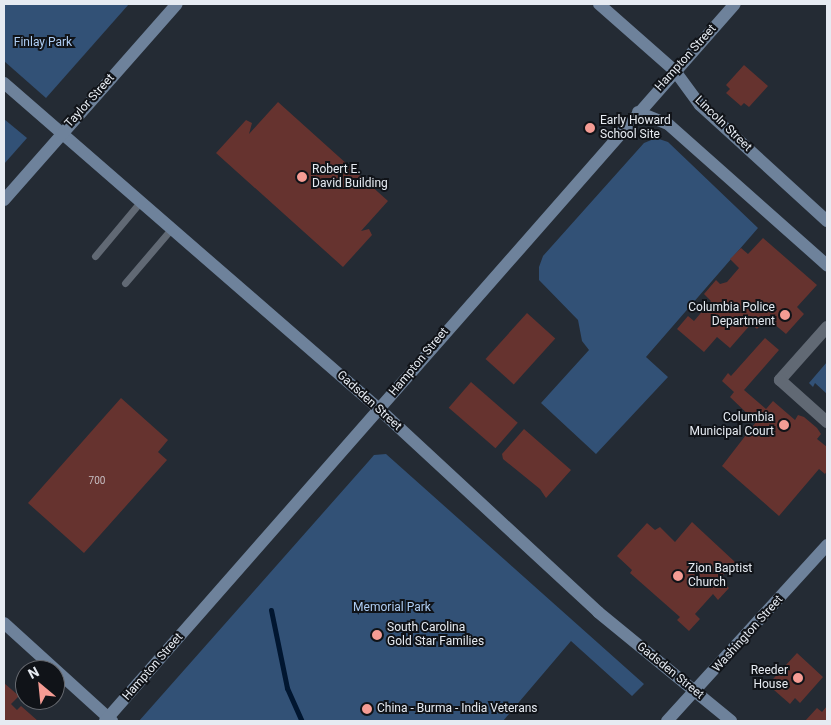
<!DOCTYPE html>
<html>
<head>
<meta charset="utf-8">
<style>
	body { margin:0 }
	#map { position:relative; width:831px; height:725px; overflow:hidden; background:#242b34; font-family:Roboto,sans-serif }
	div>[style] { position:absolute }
	.green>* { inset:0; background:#325176 }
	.stream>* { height:5px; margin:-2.5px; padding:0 2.5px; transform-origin:2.5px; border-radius:2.5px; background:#011630 }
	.building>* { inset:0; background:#66332f; transform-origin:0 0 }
	.lane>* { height:7px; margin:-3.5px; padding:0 3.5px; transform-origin:3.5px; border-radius:3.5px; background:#616974 }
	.street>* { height:12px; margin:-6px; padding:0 6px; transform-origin:6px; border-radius:6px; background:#616974 }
	.secondary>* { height:12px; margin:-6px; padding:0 6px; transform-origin:6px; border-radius:6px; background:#6e829b }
	.dots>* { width:14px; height:14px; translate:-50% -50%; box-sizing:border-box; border:2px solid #101318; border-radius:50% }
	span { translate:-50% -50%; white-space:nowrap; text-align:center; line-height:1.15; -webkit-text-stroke:4px #101318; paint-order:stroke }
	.number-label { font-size:10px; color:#c6bdc1 }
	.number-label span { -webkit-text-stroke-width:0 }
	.park-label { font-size:12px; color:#aecdf3 }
	.street-label { font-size:12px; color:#e6ebf2 }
	.poi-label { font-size:12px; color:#e6ebf2 }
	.left { translate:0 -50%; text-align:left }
	.right { translate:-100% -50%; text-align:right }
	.frame { position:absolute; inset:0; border:5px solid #e6ebf2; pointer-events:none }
	.north { position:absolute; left:15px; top:660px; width:50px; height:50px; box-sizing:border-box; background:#101318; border:1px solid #66696f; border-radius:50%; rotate:332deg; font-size:14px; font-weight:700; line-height:20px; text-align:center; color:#e6ebf2 }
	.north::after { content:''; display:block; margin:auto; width:18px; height:22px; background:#f59c94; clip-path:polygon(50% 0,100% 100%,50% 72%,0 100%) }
</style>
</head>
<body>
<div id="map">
	<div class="green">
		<div style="clip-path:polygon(4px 4px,129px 4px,46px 98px,4px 61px)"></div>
		<div style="clip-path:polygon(4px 119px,27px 138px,4px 164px)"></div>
		<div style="clip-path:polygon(656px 138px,668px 142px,758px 228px,646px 357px,668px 377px,596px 454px,541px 403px,589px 350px,582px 341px,578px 320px,539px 280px,539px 267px,543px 256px,644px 143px)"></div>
		<div style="clip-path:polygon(827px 362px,827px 394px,815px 383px,813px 387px,809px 383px)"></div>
		<div style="clip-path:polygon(386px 454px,644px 684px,632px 696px,571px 641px,503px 721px,139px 721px,368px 462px,374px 455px)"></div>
	</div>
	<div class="stream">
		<div style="left:271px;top:610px;width:80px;rotate:78.4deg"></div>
		<div style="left:287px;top:688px;width:36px;rotate:66deg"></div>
	</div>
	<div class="building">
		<div style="clip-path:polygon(744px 65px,768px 86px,749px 107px,744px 103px,741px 106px,726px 93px,730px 89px,726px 85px)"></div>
		<div style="clip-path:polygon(278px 102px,388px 201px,361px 231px,369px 229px,372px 235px,343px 267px,216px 153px,246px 120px,252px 123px,249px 134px)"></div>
		<div style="clip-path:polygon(763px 238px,817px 285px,797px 307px,804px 314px,786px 334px,767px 318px,757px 329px,751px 324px,730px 348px,717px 337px,704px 352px,677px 329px,688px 316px,694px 321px,711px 301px,704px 294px,716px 280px,720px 284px,727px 282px,739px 268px,730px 259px,741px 248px,748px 254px)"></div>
		<div style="left:527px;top:313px;width:38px;height:62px;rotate:42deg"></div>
		<div style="clip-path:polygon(765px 338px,779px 350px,744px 390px,766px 409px,773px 401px,795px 420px,798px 415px,804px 417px,817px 428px,821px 434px,817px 439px,827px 447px,827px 471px,825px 474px,819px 469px,779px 516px,722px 466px,756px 422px,730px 397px,734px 392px,722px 381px,728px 373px,731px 376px)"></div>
		<div style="left:471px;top:382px;width:62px;height:34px;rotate:41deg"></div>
		<div style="clip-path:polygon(121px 398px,168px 440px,158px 452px,167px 460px,84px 553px,28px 503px)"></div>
		<div style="clip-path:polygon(524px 429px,571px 470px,546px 498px,540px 489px,503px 459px,502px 454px)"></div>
		<div style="clip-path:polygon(692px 522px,735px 562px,719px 580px,729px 588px,718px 600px,713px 594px,695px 614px,700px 619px,689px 631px,677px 620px,680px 617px,630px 573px,632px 570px,617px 556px,647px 523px,655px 530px,660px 527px,675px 542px)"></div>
		<div style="clip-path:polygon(797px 653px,823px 677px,800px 703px,795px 698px,790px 704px,774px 690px,779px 685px,773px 679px)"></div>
		<div style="clip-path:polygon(4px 683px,19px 696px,11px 704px,17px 710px,21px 706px,38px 721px,4px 721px)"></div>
		<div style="clip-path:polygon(827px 706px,827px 721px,805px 721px,817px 708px,822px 712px)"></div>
	</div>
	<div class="lane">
		<div style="left:95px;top:256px;width:72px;rotate:-50.1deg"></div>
		<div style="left:125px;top:283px;width:72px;rotate:-49.5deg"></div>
	</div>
	<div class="street">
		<div style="left:827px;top:327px;width:71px;rotate:131.6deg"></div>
		<div style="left:780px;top:380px;width:63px;rotate:41.8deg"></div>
	</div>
	<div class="secondary">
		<div style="left:599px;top:4px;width:101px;rotate:41.4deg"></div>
		<div style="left:675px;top:71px;width:42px;rotate:53.7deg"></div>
		<div style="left:700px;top:105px;width:172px;rotate:42.4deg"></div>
		<div style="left:4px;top:83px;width:497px;rotate:41deg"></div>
		<div style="left:379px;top:409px;width:299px;rotate:42.8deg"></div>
		<div style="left:598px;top:612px;width:172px;rotate:39.3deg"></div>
		<div style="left:638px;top:112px;width:32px;rotate:22deg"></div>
		<div style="left:668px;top:124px;width:213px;rotate:41.6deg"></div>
		<div style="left:4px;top:200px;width:261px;rotate:-48.6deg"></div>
		<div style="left:4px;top:623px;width:146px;rotate:42.2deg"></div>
		<div style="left:105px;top:721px;width:954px;rotate:-48.7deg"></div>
		<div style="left:667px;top:721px;width:238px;rotate:-47.7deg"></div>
	</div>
	<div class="dots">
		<div style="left:590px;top:128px;background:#f59c94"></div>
		<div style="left:302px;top:177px;background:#f59c94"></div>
		<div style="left:785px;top:315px;background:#f59c94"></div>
		<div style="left:784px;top:425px;background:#f59c94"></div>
		<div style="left:678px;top:576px;background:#f59c94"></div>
		<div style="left:377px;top:635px;background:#f59c94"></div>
		<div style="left:798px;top:678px;background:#f59c94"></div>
		<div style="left:367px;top:709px;background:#f59c94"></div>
	</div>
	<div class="number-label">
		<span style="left:97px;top:481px">700</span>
	</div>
	<div class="park-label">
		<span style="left:43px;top:43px">Finlay Park</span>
		<span style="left:392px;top:608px">Memorial Park</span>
	</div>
	<div class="street-label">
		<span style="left:686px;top:58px;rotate:-48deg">Hampton Street</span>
		<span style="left:90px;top:101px;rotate:-48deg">Taylor Street</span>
		<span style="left:723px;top:124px;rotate:44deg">Lincoln Street</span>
		<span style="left:419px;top:362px;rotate:-50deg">Hampton Street</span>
		<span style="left:369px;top:401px;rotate:42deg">Gadsden Street</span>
		<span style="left:748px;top:634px;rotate:-48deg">Washington Street</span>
		<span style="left:153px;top:667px;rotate:-49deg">Hampton Street</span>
		<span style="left:670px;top:671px;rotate:39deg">Gadsden Street</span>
	</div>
	<div class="poi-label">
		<span class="left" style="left:600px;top:128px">Early Howard<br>School Site</span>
		<span class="left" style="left:312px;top:177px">Robert E.<br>David Building</span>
		<span class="right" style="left:775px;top:315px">Columbia Police<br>Department</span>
		<span class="right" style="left:774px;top:425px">Columbia<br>Municipal Court</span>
		<span class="left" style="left:688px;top:576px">Zion Baptist<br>Church</span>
		<span class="left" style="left:387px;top:635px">South Carolina<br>Gold Star Families</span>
		<span class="right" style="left:788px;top:678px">Reeder<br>House</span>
		<span class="left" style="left:377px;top:709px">China - Burma - India Veterans</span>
	</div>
	<div class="frame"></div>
	<div class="north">N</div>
</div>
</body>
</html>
